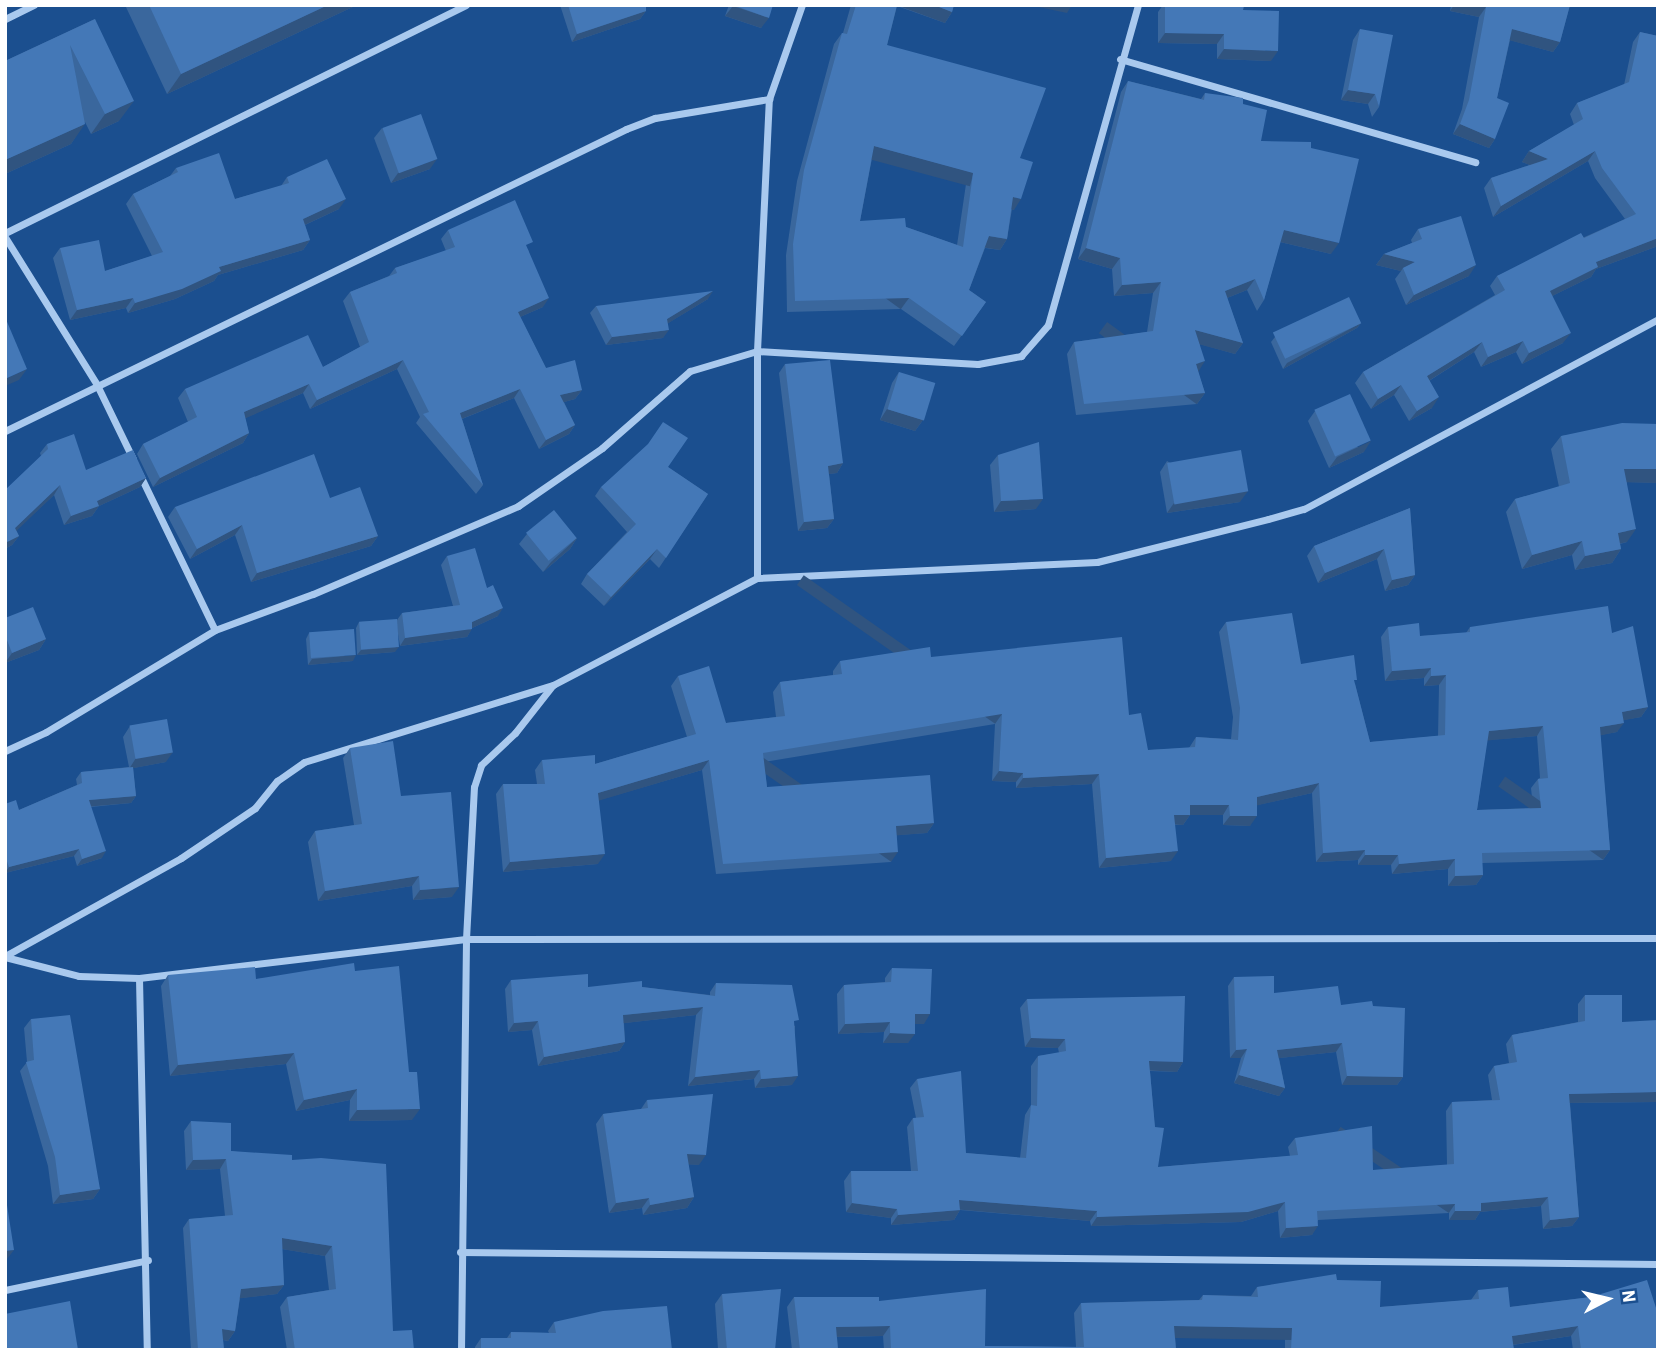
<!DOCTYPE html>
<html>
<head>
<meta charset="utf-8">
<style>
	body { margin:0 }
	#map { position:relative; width:1663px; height:1355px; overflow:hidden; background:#1b4f8f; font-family:"Source Sans 3",sans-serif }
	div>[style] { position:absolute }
	.minor>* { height:7px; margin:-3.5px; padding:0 3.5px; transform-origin:3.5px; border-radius:3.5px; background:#a9c9ee }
	.wall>* { inset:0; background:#3a679d }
	.shaded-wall>* { inset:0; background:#305480; transform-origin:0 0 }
	.building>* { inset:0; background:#4478b7; transform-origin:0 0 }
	span { translate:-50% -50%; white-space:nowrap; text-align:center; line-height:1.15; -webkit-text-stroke:6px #1b4f8f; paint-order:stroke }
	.frame { position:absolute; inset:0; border:7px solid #fff; pointer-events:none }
	.north { position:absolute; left:1572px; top:1264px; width:70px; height:70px; -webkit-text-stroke:5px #1b4f8f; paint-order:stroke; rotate:83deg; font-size:19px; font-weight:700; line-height:28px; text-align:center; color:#fff }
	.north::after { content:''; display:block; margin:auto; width:24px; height:32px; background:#fff; clip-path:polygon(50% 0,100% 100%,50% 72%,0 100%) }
</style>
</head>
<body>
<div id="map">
	<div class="minor">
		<div style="left:5px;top:19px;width:32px;rotate:-26deg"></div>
		<div style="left:1120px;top:59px;width:370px;rotate:16.2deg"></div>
		<div style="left:5px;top:233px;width:514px;rotate:-26.32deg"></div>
		<div style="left:5px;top:237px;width:174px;rotate:58.1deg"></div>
		<div style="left:97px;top:385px;width:82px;rotate:64.1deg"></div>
		<div style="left:5px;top:431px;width:691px;rotate:-25.93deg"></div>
		<div style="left:626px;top:129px;width:31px;rotate:-21deg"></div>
		<div style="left:655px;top:118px;width:116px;rotate:-9.5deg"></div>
		<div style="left:139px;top:473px;width:174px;rotate:64.2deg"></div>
		<div style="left:757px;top:578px;width:227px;rotate:-90deg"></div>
		<div style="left:757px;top:351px;width:252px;rotate:-87.3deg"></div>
		<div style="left:769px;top:99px;width:100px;rotate:-70.7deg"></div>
		<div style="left:5px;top:751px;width:45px;rotate:-24.9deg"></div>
		<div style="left:46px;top:732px;width:197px;rotate:-31.1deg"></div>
		<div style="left:215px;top:630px;width:104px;rotate:-20.2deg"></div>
		<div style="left:313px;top:594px;width:223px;rotate:-23.2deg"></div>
		<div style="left:518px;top:506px;width:102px;rotate:-34.6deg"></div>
		<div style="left:602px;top:448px;width:117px;rotate:-41.2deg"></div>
		<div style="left:690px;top:371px;width:70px;rotate:-16.6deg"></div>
		<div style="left:757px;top:351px;width:221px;rotate:3.4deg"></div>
		<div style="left:978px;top:364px;width:44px;rotate:-10.5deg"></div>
		<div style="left:1021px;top:356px;width:41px;rotate:-48.9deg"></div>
		<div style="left:1048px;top:325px;width:332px;rotate:-74.3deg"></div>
		<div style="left:5px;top:956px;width:201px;rotate:-29.1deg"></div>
		<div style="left:181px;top:858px;width:89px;rotate:-34deg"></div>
		<div style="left:255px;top:808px;width:35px;rotate:-51deg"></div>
		<div style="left:277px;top:781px;width:33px;rotate:-35deg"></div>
		<div style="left:304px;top:762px;width:261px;rotate:-17.2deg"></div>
		<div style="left:553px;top:685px;width:230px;rotate:-27.7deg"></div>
		<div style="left:757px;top:578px;width:340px;rotate:-2.7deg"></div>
		<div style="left:1097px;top:562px;width:176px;rotate:-14.1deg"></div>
		<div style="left:1268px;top:519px;width:37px;rotate:-16deg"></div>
		<div style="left:1304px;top:509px;width:402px;rotate:-28.2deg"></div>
		<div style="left:5px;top:957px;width:76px;rotate:14.4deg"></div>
		<div style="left:79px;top:976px;width:60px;rotate:1.9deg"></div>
		<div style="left:139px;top:978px;width:329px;rotate:-6.8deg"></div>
		<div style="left:466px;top:939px;width:1192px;rotate:-0.05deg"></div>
		<div style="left:139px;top:978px;width:372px;rotate:88.8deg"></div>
		<div style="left:460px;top:1252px;width:1198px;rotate:0.57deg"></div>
		<div style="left:5px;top:1290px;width:146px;rotate:-11.8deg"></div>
		<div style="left:461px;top:1350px;width:411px;rotate:-89.3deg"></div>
		<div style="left:466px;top:939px;width:152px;rotate:-87deg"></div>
		<div style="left:474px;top:787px;width:23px;rotate:-72deg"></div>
		<div style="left:481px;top:765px;width:47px;rotate:-43.3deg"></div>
		<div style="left:515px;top:733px;width:60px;rotate:-51.8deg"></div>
	</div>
	<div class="wall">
		<div style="clip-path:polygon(125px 5px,357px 5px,167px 94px)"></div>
		<div style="clip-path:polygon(560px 5px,646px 5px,646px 11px,640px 19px,572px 42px)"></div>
		<div style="clip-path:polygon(729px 5px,773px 5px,761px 28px,725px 16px)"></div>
		<div style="clip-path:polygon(evenodd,851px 5px,954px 5px,952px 12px,945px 23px,897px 6px,887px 45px,1020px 158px,1014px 210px,1012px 209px,1007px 239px,1000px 250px,985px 248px,969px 290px,986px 302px,954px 346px,901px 309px,787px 312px,786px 255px,797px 181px,834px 44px,842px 33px,843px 33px,851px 5px,872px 158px,966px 184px,957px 245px,906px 227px,860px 221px,872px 158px)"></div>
		<div style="clip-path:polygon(1163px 5px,1244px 5px,1243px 10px,1271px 61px,1217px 59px,1217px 44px,1158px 43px,1158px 12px)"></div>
		<div style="clip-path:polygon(1451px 5px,1570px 5px,1560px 42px,1553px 52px,1510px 40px,1497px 98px,1495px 139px,1489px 148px,1453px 134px,1462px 109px,1479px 17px,1450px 11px)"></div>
		<div style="clip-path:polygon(95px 19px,119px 121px,91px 134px,85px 122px,71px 144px,5px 174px,5px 61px)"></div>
		<div style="clip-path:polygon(1360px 29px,1379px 107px,1372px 117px,1368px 104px,1341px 100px,1353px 40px)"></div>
		<div style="clip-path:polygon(1640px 32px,1658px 36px,1658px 246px,1596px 269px,1591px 277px,1552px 296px,1563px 343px,1522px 364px,1516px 352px,1481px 367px,1474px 352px,1429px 381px,1432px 408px,1409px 421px,1394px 395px,1371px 409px,1355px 383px,1363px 372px,1495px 295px,1490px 286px,1497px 276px,1625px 219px,1595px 178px,1588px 161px,1493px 217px,1484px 188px,1491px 178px,1530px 165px,1522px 162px,1529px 151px,1574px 125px,1570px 114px,1577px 103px,1624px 85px,1633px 42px)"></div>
		<div style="clip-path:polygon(1128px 81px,1201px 99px,1205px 93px,1243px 104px,1261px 141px,1311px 148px,1331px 254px,1280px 242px,1264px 300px,1257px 311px,1247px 290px,1227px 298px,1243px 343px,1235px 354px,1200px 344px,1198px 372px,1205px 393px,1197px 404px,1076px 415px,1067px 354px,1074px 342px,1147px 332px,1153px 293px,1114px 296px,1112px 269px,1078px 259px,1121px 92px)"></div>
		<div style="clip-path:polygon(382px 128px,430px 169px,391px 183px,374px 138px)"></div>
		<div style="clip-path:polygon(176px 168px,235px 199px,281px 186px,287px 177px,339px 209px,305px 225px,310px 240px,303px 250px,218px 275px,214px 281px,175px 299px,128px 313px,126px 308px,70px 320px,53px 258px,60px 248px,105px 271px,152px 256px,126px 204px,133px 194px,170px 176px)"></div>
		<div style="clip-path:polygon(1418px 229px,1469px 276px,1406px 305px,1395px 279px,1401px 271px,1376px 265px,1384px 254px,1412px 243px,1411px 240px)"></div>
		<div style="clip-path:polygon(448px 230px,528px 249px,543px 307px,520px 317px,546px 368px,582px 390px,575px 399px,564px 402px,575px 425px,569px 434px,539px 449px,514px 398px,462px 419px,483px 485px,476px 494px,416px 423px,420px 417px,397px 369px,310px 409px,303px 393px,245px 418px,249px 433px,243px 443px,153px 487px,137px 454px,143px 444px,188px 422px,178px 398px,185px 389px,323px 367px,360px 347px,343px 301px,350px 292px,389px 276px,395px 268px,446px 251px,441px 239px)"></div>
		<div style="clip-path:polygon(708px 299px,668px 323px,663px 338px,606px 345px,590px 313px,596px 306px)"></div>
		<div style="clip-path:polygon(1361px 323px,1357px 328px,1283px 369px,1271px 342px,1275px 337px)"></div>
		<div style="clip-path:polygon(785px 364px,843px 463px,837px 473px,829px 474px,834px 519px,827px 528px,798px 531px,779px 373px)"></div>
		<div style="clip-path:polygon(899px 372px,923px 420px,915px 431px,880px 420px,892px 383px)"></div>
		<div style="clip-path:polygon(1315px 411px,1364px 452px,1329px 468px,1308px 421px)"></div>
		<div style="clip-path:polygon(1658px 424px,1658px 483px,1627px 482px,1627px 542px,1620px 544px,1621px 549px,1612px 563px,1575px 570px,1572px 555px,1522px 569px,1506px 512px,1515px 499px,1559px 487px,1551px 449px,1561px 436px)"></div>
		<div style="clip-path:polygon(47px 444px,86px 470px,146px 478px,140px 487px,99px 506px,92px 516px,64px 525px,54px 495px,16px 530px,19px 536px,12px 545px,5px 549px,41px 456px,40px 453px)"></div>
		<div style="clip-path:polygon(998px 455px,1036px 509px,994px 512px,990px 465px)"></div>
		<div style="clip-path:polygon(1167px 461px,1240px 502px,1167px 513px,1160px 472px)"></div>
		<div style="clip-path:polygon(668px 467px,708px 494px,659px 568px,650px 559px,604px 606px,581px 584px,587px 574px,627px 532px,595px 496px,601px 487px)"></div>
		<div style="clip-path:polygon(330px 498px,378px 536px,371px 546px,251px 582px,235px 535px,190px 559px,168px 517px,175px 507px)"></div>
		<div style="clip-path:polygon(1410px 508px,1415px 575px,1408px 585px,1385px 591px,1377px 559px,1318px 583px,1307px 556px,1314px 546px)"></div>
		<div style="clip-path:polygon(527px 534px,577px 538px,570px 549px,543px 572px,519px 544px)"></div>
		<div style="clip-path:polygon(447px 556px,487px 588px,498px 616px,472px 628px,467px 637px,400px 646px,398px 634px,395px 652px,357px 655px,356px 628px,359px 622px,397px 620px,402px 613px,453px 606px,441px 565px)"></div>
		<div style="clip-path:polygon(5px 618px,46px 639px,39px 650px,5px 663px)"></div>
		<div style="clip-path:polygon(evenodd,1226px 622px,1301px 664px,1355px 684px,1370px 742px,1438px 736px,1439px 685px,1424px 686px,1424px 678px,1385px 681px,1381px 637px,1388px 627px,1420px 636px,1466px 633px,1470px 627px,1612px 633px,1648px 707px,1641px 717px,1623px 720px,1617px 732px,1600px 735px,1610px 850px,1603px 860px,1482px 863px,1483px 875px,1476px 885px,1448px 886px,1448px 869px,1392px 874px,1391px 865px,1358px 865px,1358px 860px,1316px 862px,1312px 793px,1257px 805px,1250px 826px,1223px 825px,1223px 815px,1190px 815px,1183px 825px,1175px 825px,1171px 861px,1099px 868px,1092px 784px,1016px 788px,1016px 782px,992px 781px,995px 724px,764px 762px,767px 787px,934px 823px,927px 833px,897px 835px,891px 862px,716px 874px,702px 770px,599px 800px,598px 864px,503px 872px,496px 794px,503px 784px,537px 784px,535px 770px,542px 760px,595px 764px,687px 737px,671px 686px,678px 676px,726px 723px,776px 717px,773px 692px,780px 682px,833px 675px,833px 671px,840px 661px,931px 657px,1129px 715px,1148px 750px,1189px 748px,1196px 737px,1231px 739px,1233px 717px,1219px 632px,1226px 622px,1537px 736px,1540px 778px,1538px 779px,1531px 788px,1533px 808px,1477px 810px,1487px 740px,1537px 736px)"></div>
		<div style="clip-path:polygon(309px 633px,353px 661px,308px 665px,306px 639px)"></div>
		<div style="clip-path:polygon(130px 726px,166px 762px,133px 768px,136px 796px,131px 803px,91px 807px,102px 858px,77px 866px,74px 856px,5px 873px,5px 804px,19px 810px,77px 785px,76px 779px,81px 772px,129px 767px,123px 737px)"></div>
		<div style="clip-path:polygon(350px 748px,401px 796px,452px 897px,413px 900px,412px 886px,318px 901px,308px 842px,315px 831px,354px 825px,343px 758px)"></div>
		<div style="clip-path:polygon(892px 968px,924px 1024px,915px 1024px,908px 1043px,883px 1043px,884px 1032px,838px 1034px,837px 994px,844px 985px,885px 982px,885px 978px)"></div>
		<div style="clip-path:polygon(355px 971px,412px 1120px,349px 1121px,350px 1100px,296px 1111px,286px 1064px,170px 1076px,161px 986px,168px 975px,256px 979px)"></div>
		<div style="clip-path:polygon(1234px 977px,1274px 993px,1341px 1005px,1373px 1006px,1403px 1077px,1397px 1085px,1342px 1085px,1336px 1052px,1279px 1058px,1285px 1088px,1279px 1096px,1234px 1083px,1241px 1058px,1230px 1058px,1228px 986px)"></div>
		<div style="clip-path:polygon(511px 980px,588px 987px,642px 987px,710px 995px,710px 992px,716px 983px,795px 1026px,792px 1085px,755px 1088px,754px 1079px,688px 1086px,696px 1015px,624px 1023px,625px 1042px,619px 1051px,538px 1066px,532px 1030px,508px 1032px,505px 989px)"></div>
		<div style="clip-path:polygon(1585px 995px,1622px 1022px,1658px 1102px,1570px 1103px,1579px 1217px,1572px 1226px,1543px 1229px,1541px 1206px,1480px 1212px,1475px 1220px,1449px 1220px,1449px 1213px,1318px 1220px,1312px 1235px,1280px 1238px,1278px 1211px,1241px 1222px,1091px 1226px,1090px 1221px,960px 1210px,954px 1220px,891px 1225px,891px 1218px,846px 1212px,844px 1181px,851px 1171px,911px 1171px,907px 1127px,913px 1118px,916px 1118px,910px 1088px,917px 1079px,966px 1153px,1020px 1158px,1025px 1115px,1031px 1105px,1031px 1066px,1038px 1056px,1059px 1053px,1058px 1048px,1025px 1047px,1020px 1008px,1027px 999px,1183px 1062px,1177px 1072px,1150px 1071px,1158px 1167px,1290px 1156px,1288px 1147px,1295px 1138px,1373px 1170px,1447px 1165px,1446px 1111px,1452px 1102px,1492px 1100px,1488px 1075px,1494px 1066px,1509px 1063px,1506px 1044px,1512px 1035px,1578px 1022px,1578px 1004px)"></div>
		<div style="clip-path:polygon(31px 1019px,100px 1189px,93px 1199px,53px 1204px,48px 1166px,20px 1071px,27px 1062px,24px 1028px)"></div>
		<div style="clip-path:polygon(647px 1100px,699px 1165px,688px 1164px,694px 1197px,687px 1208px,643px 1215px,642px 1208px,609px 1213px,596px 1124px,603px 1114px,641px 1109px)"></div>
		<div style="clip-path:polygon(191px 1121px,231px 1151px,292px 1160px,393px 1331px,414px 1350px,287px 1350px,280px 1307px,287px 1297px,329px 1290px,325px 1256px,282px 1249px,284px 1285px,277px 1294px,240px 1298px,235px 1331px,228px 1341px,223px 1340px,224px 1350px,191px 1350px,183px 1228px,189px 1219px,225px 1216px,220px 1169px,186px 1170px,184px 1131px)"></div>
		<div style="clip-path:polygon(1337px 1280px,1380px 1307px,1471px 1300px,1478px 1290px,1510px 1307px,1591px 1297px,1658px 1350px,1573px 1350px,1571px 1336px,1513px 1345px,1514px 1350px,1285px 1350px,1285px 1338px,1175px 1336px,1176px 1350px,884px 1350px,883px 1336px,837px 1337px,838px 1350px,792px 1350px,787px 1307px,794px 1297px,879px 1301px,985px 1346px,1076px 1347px,1074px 1313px,1081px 1303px,1199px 1300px,1203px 1295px,1251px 1296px,1257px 1287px)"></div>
		<div style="clip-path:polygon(722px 1294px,775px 1350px,718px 1350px,715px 1304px)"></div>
		<div style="clip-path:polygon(554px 1322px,672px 1350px,475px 1350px,475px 1347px,481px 1338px,507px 1338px,511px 1332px,549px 1333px,548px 1331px)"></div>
	</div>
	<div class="shaded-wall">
		<div style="clip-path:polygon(328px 5px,357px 5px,167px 94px,181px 74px)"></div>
		<div style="clip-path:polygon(896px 5px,934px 5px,952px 12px,945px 23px)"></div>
		<div style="clip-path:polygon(1029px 5px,1072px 5px,1067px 13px)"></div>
		<div style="clip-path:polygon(1454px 5px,1477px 5px,1486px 7px,1479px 17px,1450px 11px)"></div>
		<div style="clip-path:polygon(733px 6px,769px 18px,761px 28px,725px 16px)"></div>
		<div style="clip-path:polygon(646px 11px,640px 19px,572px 42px,577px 34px)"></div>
		<div style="clip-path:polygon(1512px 29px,1560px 42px,1553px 52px,1505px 39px)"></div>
		<div style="clip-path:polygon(1165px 33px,1224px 34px,1217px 44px,1158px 43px)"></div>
		<div style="clip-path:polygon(1224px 49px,1278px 51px,1271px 61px,1217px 59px)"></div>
		<div style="clip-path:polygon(1348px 90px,1375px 94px,1368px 104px,1341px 100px)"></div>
		<div style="clip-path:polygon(134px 101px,119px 121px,91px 134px,105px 114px)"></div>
		<div style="clip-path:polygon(85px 124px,71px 144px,5px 174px,5px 160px)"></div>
		<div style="clip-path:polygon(1460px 124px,1495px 139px,1489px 148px,1453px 134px)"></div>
		<div style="left:874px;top:146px;width:103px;height:14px;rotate:15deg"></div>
		<div style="clip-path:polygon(1529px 151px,1548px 159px,1540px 169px,1522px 162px)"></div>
		<div style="clip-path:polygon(1595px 151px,1588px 161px,1493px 217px,1501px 206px)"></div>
		<div style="clip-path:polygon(437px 159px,430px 169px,391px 183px,398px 173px)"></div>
		<div style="clip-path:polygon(1013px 197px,1021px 199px,1014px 210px,1006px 208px)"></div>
		<div style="clip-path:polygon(346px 199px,339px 209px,296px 229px,303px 219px)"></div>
		<div style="clip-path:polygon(1284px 230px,1339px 243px,1331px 254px,1276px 241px)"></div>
		<div style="clip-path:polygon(989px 236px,1007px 239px,1000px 250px,981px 247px)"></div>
		<div style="clip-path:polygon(1658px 238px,1658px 246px,1596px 269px,1591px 277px,1542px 301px,1550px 291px,1596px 262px)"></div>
		<div style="clip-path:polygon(310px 240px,303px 250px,218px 275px,214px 281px,175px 299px,128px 313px,135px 303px,219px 267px)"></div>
		<div style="clip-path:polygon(1086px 248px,1120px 258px,1112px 269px,1078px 259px)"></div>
		<div style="clip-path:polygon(1384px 254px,1415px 262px,1403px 268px,1401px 271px,1376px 265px)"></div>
		<div style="clip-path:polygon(1476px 265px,1469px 276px,1406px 305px,1414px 295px)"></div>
		<div style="clip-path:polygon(1255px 279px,1247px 290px,1217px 302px,1225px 291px)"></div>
		<div style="clip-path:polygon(1161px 282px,1153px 293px,1114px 296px,1122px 285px)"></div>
		<div style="clip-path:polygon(713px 291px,708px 299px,662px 327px,667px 319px)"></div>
		<div style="clip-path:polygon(133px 298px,126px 308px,70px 320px,77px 310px)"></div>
		<div style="clip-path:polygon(549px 298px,543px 307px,511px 321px,518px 312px)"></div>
		<div style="left:909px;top:298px;width:14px;height:114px;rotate:126deg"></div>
		<div style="clip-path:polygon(1361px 323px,1357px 328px,1283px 369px,1287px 363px)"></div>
		<div style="clip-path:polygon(669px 330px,663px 338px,606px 345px,612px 337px)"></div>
		<div style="clip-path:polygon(1195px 330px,1243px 343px,1235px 354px,1187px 341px)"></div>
		<div style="clip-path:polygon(1571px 333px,1563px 343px,1522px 364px,1529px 353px)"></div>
		<div style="clip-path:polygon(1523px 341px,1516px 352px,1481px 367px,1488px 357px)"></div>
		<div style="clip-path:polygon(1482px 342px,1474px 352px,1419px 387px,1427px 376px)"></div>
		<div style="clip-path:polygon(403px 360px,397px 369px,310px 409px,317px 400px)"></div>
		<div style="clip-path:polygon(1205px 361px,1198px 372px,1196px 364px)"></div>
		<div style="clip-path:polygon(27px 369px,19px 380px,5px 386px,5px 379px)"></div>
		<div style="clip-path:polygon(309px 384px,303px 393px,237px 422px,244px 412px)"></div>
		<div style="clip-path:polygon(1401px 385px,1394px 395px,1371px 409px,1378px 399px)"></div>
		<div style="clip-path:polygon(520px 389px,514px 398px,454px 422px,460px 413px)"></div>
		<div style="clip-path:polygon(582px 390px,575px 399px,554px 405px,560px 395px)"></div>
		<div style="left:1205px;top:393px;width:14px;height:121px;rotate:126deg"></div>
		<div style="clip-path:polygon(1439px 397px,1432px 408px,1409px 421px,1417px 411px)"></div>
		<div style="clip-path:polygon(887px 409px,923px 420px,915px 431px,880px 420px)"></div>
		<div style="clip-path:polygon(575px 425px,569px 434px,539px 449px,546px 440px)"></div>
		<div style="clip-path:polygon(249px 433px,243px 443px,153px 487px,160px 478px)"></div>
		<div style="clip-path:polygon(1371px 441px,1364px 452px,1329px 468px,1337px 457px)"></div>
		<div style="clip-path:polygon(843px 463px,837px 473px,822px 475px,828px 466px)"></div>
		<div style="clip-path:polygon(1624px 469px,1658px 469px,1658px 483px,1615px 482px)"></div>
		<div style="clip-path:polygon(146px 478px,140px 487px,97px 507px,99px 506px,92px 516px,64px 525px,71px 516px,97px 501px)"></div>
		<div style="clip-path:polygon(60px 485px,54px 495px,9px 538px,15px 528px)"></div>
		<div style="clip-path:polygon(1248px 491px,1240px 502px,1167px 513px,1174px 503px)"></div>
		<div style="clip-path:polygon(1043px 499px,1036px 509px,994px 512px,1001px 501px)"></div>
		<div style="clip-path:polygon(834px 519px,827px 528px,798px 531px,804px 522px)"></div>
		<div style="clip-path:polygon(242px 525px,235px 535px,190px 559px,197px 549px)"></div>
		<div style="clip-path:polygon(1636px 529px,1627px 542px,1609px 546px,1618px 533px)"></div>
		<div style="clip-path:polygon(19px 536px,12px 545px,5px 549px,5px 543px)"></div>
		<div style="clip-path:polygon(378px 536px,371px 546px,251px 582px,257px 573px)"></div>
		<div style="clip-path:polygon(577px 538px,570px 549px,543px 572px,551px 562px)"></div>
		<div style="clip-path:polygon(1582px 541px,1572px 555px,1522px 569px,1532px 555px)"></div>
		<div style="clip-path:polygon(657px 549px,650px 559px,604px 606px,611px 597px)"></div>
		<div style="clip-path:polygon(1384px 549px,1377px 559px,1318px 583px,1325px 573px)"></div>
		<div style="clip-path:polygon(1621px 549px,1612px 563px,1575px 570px,1585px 556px)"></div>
		<div style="clip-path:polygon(1415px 575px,1408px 585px,1385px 591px,1392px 580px)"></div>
		<div style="clip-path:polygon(503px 608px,498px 616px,468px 630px,472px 629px,467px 637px,400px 646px,405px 638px,472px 622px)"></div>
		<div style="clip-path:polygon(46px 639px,39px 650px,5px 663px,12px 653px)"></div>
		<div style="clip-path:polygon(399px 647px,395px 652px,357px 655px,361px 650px)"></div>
		<div style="clip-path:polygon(356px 655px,353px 661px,308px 665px,312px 659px)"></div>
		<div style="clip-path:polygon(1431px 668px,1424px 678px,1385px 681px,1392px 671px)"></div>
		<div style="clip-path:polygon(1446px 675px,1439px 685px,1424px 686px,1431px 676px)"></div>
		<div style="clip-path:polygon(1648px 707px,1641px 717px,1615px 722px,1622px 712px)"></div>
		<div style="left:1002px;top:714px;width:12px;height:242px;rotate:125deg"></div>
		<div style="clip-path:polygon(1624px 723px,1617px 732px,1593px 737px,1600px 727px)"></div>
		<div style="clip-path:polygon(1543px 726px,1537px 736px,1482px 741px,1489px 731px)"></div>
		<div style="clip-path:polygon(173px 752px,166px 762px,129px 769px,136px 758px)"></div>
		<div style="clip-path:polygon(709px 760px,702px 770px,591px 803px,598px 793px)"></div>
		<div style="clip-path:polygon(999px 771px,1023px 773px,1016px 782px,992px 781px)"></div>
		<div style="clip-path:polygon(1099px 774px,1092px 784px,1016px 788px,1023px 778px)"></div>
		<div style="clip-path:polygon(1319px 783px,1312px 793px,1250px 807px,1257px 797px)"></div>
		<div style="clip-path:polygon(136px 796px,131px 803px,84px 807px,89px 800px)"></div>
		<div style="clip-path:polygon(1190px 805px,1229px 805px,1223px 815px,1190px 815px,1183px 825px,1167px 824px,1174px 815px)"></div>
		<div style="clip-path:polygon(1230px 816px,1257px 816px,1250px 826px,1223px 825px)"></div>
		<div style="clip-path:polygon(934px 823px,927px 833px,889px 836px,896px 826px)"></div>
		<div style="clip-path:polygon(79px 849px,74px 856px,5px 873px,9px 867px)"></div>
		<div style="clip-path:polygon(1365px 850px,1358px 860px,1316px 862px,1323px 853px)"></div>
		<div style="left:1610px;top:850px;width:12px;height:128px;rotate:125deg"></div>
		<div style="clip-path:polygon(106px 851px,102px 858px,77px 866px,82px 859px)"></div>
		<div style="clip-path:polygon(1178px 851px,1171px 861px,1099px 868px,1106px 858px)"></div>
		<div style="left:898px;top:852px;width:12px;height:175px;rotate:125deg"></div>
		<div style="clip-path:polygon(605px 854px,598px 864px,503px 872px,510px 862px)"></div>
		<div style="clip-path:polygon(1365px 855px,1398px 855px,1391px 865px,1358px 865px)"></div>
		<div style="clip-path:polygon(1455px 859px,1448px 869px,1392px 874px,1399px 864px)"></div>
		<div style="clip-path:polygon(1483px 875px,1476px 885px,1448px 886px,1455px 876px)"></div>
		<div style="clip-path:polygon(419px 876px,412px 886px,318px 901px,325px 891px)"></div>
		<div style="clip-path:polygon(459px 887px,452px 897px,413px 900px,420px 890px)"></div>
		<div style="clip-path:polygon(703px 1007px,696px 1015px,617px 1024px,623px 1015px)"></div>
		<div style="clip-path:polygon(915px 1014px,930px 1014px,924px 1024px,908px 1024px)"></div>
		<div style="clip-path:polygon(538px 1021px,532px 1030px,508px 1032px,514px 1023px)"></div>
		<div style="clip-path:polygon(890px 1022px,884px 1032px,838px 1034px,845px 1024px)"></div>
		<div style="clip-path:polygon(890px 1033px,915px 1034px,908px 1043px,883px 1043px)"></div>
		<div style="clip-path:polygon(1031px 1038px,1065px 1039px,1058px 1048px,1025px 1047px)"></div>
		<div style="clip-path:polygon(625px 1042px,619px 1051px,538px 1066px,544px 1057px)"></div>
		<div style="clip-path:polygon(1342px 1043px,1336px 1052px,1271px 1059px,1277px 1050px)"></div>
		<div style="clip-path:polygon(1247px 1049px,1241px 1058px,1230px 1058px,1236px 1050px)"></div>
		<div style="clip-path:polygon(294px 1053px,286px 1064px,170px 1076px,178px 1065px)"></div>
		<div style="clip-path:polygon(1149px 1061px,1183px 1062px,1177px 1072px,1143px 1070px)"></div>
		<div style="clip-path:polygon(760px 1070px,754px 1079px,688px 1086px,695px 1077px)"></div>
		<div style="clip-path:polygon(1239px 1075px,1285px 1088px,1279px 1096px,1234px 1083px)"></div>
		<div style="clip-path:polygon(798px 1076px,792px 1085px,755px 1088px,761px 1079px)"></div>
		<div style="clip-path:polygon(1347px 1076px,1403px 1077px,1397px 1085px,1342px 1085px)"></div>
		<div style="clip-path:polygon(357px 1089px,350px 1100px,296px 1111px,304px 1100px)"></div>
		<div style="clip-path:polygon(1658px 1092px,1658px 1102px,1563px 1103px,1569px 1094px)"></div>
		<div style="clip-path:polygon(420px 1109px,412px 1120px,349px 1121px,357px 1110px)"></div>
		<div style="clip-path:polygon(687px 1154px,706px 1155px,699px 1165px,679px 1164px)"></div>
		<div style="clip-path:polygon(226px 1159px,220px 1169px,186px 1170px,193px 1160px)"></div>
		<div style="clip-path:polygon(100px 1189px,93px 1199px,53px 1204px,60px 1195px)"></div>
		<div style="clip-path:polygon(694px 1197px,687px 1208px,643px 1215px,650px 1205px)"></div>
		<div style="clip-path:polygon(1548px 1197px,1541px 1206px,1480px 1212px,1475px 1220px,1449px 1220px,1455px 1211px,1481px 1203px)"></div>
		<div style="clip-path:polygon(649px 1198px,642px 1208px,609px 1213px,616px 1203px)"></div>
		<div style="clip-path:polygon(959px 1200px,1097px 1211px,1090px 1221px,953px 1209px)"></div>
		<div style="clip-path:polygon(1285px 1202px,1278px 1211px,1241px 1222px,1091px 1226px,1097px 1217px)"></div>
		<div style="clip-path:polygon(852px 1203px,897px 1209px,891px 1218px,846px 1212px)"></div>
		<div style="left:1455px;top:1204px;width:11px;height:138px;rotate:124deg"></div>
		<div style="clip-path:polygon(960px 1210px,954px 1220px,891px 1225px,898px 1215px)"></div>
		<div style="clip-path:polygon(1579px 1217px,1572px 1226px,1543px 1229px,1550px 1220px)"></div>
		<div style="clip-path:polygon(1318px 1226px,1312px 1235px,1280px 1238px,1286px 1228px)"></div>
		<div style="clip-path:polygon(282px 1238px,332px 1246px,325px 1256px,275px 1248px)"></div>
		<div style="clip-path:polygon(14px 1250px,7px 1259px,5px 1260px,5px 1251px)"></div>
		<div style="clip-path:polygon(284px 1285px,277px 1294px,235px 1299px,241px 1289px)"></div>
		<div style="clip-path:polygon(890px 1326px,883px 1336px,829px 1337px,836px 1327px)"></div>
		<div style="left:1174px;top:1326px;width:118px;height:12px;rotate:1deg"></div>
		<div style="clip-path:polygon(1578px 1326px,1571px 1336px,1505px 1346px,1512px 1336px)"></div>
		<div style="clip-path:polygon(222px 1329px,235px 1331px,228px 1341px,216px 1338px)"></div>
	</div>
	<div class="building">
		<div style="clip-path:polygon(149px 5px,328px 5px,181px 74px)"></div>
		<div style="clip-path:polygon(568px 5px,646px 5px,646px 11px,577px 34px)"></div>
		<div style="clip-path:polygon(733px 5px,773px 5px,769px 18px)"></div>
		<div style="clip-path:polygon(evenodd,856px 5px,897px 5px,887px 45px,1046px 88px,1020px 158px,1033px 162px,1021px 199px,1013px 197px,1007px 239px,989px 236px,969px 290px,986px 302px,962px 336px,909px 298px,795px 301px,793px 244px,804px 170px,842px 33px,847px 34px,856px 5px,874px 146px,973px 173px,963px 247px,906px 227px,905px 218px,860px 221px,874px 146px)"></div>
		<div style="clip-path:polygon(934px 5px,954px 5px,952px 12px)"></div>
		<div style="clip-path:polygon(1165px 5px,1244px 5px,1243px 10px,1279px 11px,1278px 51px,1224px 49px,1224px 34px,1165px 33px)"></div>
		<div style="clip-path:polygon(1477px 5px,1570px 5px,1560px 42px,1512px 29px,1497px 98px,1509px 103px,1495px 139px,1460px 124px,1469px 100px,1486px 7px)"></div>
		<div style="clip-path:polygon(95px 19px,134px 101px,105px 114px,70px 45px,85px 124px,5px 160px,5px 61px)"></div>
		<div style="clip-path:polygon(1360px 29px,1393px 35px,1379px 107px,1375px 94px,1348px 90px)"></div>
		<div style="clip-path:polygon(1640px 32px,1658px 36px,1658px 238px,1596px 262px,1598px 267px,1550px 291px,1571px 333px,1529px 353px,1523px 341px,1488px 357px,1482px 342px,1427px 376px,1439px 397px,1417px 411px,1401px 385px,1378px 399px,1363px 372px,1505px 290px,1497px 276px,1581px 233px,1584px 238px,1636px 214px,1602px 168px,1595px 151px,1501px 206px,1491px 178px,1548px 159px,1529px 151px,1583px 119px,1577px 103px,1629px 82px)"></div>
		<div style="clip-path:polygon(1128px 81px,1204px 100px,1205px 93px,1243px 98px,1243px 104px,1267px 110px,1261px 141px,1311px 142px,1311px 148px,1359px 159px,1339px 243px,1284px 230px,1264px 300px,1255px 279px,1225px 291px,1243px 343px,1195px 330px,1205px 361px,1196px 364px,1205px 393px,1084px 404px,1074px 342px,1153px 331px,1161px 282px,1122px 285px,1120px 258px,1086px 248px)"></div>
		<div style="left:421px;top:114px;width:48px;height:41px;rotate:70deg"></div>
		<div style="clip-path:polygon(219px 153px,235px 199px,289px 183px,287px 177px,327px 159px,346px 199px,303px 219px,310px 240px,219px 267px,221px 271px,182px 289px,135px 303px,133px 298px,77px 310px,60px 248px,99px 240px,105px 271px,163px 252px,133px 194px,178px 172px,176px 168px)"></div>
		<div style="clip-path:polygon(515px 200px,533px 242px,526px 245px,549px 298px,518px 312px,546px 368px,575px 360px,582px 390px,560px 395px,575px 425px,546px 440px,520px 389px,460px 413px,483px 485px,423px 414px,429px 412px,403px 360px,317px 400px,309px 384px,244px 412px,249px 433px,160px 478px,143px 444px,197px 417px,185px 389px,308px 335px,323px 367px,369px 342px,350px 292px,397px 273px,395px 268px,455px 247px,448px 230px)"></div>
		<div style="clip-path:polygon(1461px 216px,1476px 265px,1414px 295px,1403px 268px,1415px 262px,1384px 254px,1422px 239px,1418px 229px)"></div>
		<div style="clip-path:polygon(713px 291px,667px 319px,669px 330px,612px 337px,596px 306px)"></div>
		<div style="left:1349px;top:297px;width:29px;height:84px;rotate:65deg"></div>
		<div style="clip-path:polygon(5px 317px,27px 369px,5px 379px)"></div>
		<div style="clip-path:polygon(830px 360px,843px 463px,828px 466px,834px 519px,804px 522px,785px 364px)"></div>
		<div style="left:899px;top:372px;width:38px;height:39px;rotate:17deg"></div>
		<div style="left:1350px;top:394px;width:51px;height:39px;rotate:66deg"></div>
		<div style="clip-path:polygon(663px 422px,688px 438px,668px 467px,708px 494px,666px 558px,657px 549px,611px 597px,587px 574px,636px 524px,601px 487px,648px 444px)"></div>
		<div style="clip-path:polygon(1622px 423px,1658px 424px,1658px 469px,1624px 469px,1636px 529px,1618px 533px,1621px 549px,1585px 556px,1582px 541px,1532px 555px,1515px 499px,1570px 483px,1561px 436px)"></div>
		<div style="clip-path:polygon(74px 434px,86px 470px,133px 450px,146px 478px,97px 501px,99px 506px,71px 516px,60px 485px,15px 528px,19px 536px,5px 543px,5px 490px,48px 449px,47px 444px)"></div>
		<div style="clip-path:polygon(1039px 442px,1043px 499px,1001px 501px,998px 455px)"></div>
		<div style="left:1241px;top:450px;width:42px;height:75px;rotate:80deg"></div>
		<div style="clip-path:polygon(314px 454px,330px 498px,360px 487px,378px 536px,257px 573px,242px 525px,197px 549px,175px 507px)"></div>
		<div style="clip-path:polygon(1410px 508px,1415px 575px,1392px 580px,1384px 549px,1325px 573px,1314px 546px)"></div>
		<div style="left:554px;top:510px;width:36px;height:36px;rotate:51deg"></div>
		<div style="clip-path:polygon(475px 548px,487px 588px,493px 585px,503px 608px,472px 622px,472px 629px,405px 638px,402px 613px,460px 605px,447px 556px)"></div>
		<div style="clip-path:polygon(evenodd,1608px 606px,1612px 633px,1633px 626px,1648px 707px,1622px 712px,1624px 723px,1600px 727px,1610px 850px,1482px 853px,1483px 875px,1455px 876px,1455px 859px,1399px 864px,1398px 855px,1365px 855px,1365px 850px,1323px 853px,1319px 783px,1257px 797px,1257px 816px,1230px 816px,1229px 805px,1190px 805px,1190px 815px,1174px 815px,1178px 851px,1106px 858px,1099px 774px,1023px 778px,1023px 773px,999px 771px,1002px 714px,763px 753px,767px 787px,930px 775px,934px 823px,896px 826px,898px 852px,723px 864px,709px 760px,598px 793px,605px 854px,510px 862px,503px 784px,545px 784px,542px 760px,595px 755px,595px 764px,696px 734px,678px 676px,709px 666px,726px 723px,785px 716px,780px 682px,842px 674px,840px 661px,930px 647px,931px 657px,1122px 637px,1129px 715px,1141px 713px,1148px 750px,1195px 747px,1196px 737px,1238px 740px,1240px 708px,1226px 622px,1292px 613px,1301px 664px,1354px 655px,1357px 680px,1354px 680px,1370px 742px,1445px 735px,1446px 675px,1431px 676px,1431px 668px,1392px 671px,1388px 627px,1419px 623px,1420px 636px,1470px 632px,1470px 627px,1608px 606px,1543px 726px,1548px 778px,1538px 779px,1541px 808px,1477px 810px,1489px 731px,1543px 726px)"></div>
		<div style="clip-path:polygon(33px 607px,46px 639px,12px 653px,5px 635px,5px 618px)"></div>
		<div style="left:397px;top:619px;width:28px;height:38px;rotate:86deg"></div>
		<div style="left:354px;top:629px;width:26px;height:45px;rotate:86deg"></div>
		<div style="left:167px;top:719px;width:34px;height:38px;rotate:80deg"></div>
		<div style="clip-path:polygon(393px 741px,401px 796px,451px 792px,459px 887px,420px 890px,419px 876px,325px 891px,315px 831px,362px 824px,350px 748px)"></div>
		<div style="clip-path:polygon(133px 767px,136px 796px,89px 800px,106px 851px,82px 859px,79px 849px,9px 867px,5px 856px,5px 804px,16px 800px,19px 810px,82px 783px,81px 772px)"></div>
		<div style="clip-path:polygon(354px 963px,355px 971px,399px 966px,409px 1072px,417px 1072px,420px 1109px,357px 1110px,357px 1089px,304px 1100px,294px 1053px,178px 1065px,168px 975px,255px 967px,256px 979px)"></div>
		<div style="clip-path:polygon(892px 968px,932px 969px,930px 1014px,915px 1014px,915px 1034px,890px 1033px,890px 1022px,845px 1024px,844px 985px,891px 982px)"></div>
		<div style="clip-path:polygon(588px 974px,588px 987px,642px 981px,642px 987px,715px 996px,716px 983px,792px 985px,799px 1020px,794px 1021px,798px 1076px,761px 1079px,760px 1070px,695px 1077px,703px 1007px,623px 1015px,625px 1042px,544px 1057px,538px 1021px,514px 1023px,511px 980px)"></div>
		<div style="clip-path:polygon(1274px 976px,1274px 993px,1338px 986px,1341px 1005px,1372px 1001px,1373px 1006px,1405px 1008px,1403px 1077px,1347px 1076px,1342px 1043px,1277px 1050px,1285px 1088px,1239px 1075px,1247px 1049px,1236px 1050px,1234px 977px)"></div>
		<div style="clip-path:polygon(1585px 995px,1622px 995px,1622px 1022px,1658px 1020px,1658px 1092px,1569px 1094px,1579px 1217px,1550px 1220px,1548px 1197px,1481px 1203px,1481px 1211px,1455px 1211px,1455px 1204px,1317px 1211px,1318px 1226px,1286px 1228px,1285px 1202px,1248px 1212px,1097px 1217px,1097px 1211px,959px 1200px,960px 1210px,898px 1215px,897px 1209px,852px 1203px,851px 1171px,918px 1171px,913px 1118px,924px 1117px,917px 1079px,961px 1071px,966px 1153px,1026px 1158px,1031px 1105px,1037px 1106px,1038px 1056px,1066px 1051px,1065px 1039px,1031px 1038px,1027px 999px,1185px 996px,1183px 1062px,1149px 1061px,1155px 1127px,1164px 1128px,1158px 1167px,1298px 1155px,1295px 1138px,1372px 1126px,1373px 1170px,1454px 1164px,1452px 1102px,1500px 1100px,1494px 1066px,1517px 1062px,1512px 1035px,1585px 1021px)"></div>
		<div style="clip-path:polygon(70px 1015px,100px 1189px,60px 1195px,55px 1157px,26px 1062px,34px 1060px,31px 1019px)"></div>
		<div style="clip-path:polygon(713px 1094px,706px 1155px,687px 1154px,694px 1197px,650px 1205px,649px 1198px,616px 1203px,603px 1114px,648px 1108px,647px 1100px)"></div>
		<div style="clip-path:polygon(191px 1121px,231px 1123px,231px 1151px,292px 1155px,292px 1160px,321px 1158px,386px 1164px,393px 1331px,412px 1330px,414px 1350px,295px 1350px,287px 1297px,336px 1289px,332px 1246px,282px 1238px,284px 1285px,241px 1289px,235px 1331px,222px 1329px,224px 1350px,198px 1350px,189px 1219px,233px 1215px,226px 1159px,193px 1160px)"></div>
		<div style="clip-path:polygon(5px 1205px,7px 1205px,14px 1250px,5px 1251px)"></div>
		<div style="clip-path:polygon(1336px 1274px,1337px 1280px,1381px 1281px,1380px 1307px,1479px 1299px,1478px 1290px,1508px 1287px,1510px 1307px,1591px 1297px,1647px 1280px,1658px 1314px,1658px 1350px,1581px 1350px,1578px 1326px,1512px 1336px,1514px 1350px,1291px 1350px,1292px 1328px,1174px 1326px,1176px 1350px,891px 1350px,890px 1326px,836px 1327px,838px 1350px,800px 1350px,794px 1297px,879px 1297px,879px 1301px,986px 1289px,985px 1346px,1084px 1347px,1081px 1303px,1202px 1300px,1203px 1295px,1258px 1297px,1257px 1287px)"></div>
		<div style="clip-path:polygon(781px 1289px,775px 1350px,727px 1350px,722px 1294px)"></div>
		<div style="clip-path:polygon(70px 1301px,78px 1350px,5px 1350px,5px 1314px)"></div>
		<div style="clip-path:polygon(667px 1306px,672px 1350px,481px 1350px,481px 1338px,511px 1338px,511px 1332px,556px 1333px,554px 1322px,603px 1311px)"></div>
	</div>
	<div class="frame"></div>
	<div class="north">N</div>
</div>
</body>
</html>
